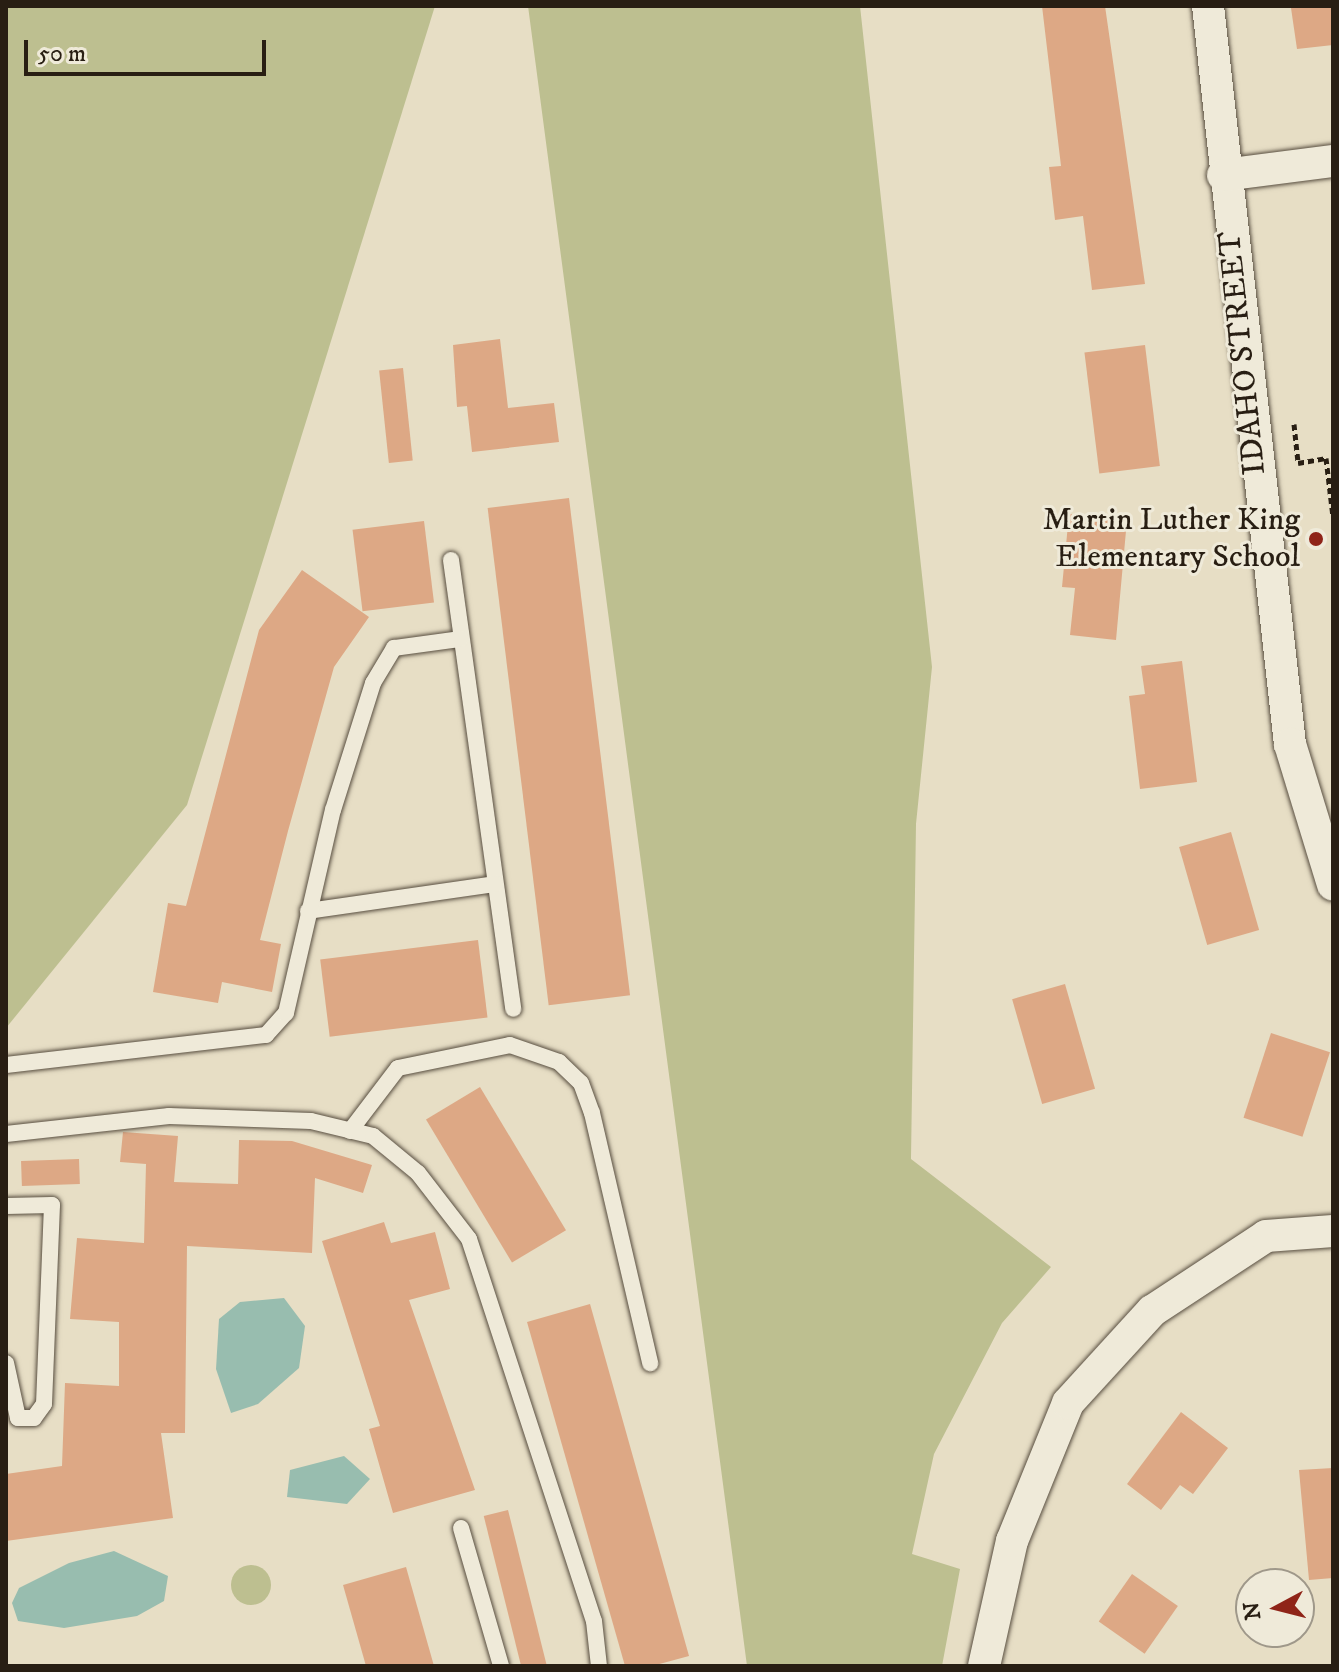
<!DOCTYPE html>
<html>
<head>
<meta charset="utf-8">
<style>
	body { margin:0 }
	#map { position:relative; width:1339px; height:1672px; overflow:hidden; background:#e7dec5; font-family:"IM FELL DW Pica",serif }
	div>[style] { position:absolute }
	.green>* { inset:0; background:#bdbf90 }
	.round { border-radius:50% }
	.water>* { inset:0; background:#98bdaf }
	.building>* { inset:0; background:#dda885; transform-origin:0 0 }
	.path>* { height:5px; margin-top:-2.5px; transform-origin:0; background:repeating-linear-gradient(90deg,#281e13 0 6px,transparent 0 10px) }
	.roads { filter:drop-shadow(0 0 2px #584e40) drop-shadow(0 0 2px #584e40) }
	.lane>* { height:16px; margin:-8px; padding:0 8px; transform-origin:8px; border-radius:8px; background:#efead9 }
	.street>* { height:32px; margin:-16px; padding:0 16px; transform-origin:16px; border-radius:16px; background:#efead9 }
	.dots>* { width:22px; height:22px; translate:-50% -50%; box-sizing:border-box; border:4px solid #efead9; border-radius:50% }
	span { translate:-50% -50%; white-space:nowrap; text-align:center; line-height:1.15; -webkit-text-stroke:6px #efead9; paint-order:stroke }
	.street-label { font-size:32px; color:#281e13 }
	.poi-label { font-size:32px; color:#281e13 }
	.right { translate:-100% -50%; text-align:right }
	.frame { position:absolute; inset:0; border:8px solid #281e13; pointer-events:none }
	.north { position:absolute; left:1235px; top:1568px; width:80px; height:80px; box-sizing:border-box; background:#efead9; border:2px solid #9f988a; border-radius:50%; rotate:263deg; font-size:22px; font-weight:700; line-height:32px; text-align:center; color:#281e13 }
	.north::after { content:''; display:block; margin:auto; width:28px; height:36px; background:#8f2418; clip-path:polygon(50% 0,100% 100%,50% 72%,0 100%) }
	.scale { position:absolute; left:24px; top:40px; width:242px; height:36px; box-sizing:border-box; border:4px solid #281e13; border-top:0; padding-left:10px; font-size:24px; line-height:28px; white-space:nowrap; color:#281e13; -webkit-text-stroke:6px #efead9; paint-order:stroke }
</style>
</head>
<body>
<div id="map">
	<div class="green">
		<div style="clip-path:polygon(6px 6px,435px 6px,187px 805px,6px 1028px)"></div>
		<div style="clip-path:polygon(528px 6px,860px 6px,932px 667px,916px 824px,911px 1159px,1051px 1267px,1002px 1323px,934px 1454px,912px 1554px,960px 1569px,942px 1666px,747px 1666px)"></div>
		<div class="round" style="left:231px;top:1565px;width:40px;height:40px"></div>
	</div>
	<div class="water">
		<div style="clip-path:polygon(284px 1298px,305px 1326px,299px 1368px,258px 1404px,231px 1413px,216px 1369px,219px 1319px,240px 1302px)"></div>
		<div style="clip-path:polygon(344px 1456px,370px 1479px,347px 1504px,287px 1497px,290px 1470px)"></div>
		<div style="clip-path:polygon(114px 1551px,168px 1576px,164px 1601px,137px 1616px,64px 1628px,18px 1621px,12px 1603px,19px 1588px,69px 1563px)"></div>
	</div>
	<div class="building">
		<div style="clip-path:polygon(1042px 6px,1105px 6px,1145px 284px,1092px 290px,1083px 216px,1055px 220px,1049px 167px,1061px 166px)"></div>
		<div style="clip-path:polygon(1333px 6px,1333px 45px,1297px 49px,1291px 8px)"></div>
		<div style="clip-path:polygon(500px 339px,508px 408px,554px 403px,559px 442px,472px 452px,467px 406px,457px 407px,453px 345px)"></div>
		<div style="left:1145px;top:345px;width:122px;height:61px;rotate:83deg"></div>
		<div style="left:403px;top:368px;width:93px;height:24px;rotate:84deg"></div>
		<div style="left:569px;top:498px;width:501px;height:82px;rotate:83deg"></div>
		<div style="clip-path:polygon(1069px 514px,1127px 520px,1116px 640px,1070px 635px,1075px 588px,1062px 587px)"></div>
		<div style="left:424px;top:521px;width:82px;height:72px;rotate:83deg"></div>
		<div style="clip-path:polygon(302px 570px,369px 617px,334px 667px,288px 831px,260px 940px,281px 944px,272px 992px,222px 982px,218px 1003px,153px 992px,168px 903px,186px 906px,259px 630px)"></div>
		<div style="clip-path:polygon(1182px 661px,1197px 782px,1140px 789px,1129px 696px,1145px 694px,1141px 666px)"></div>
		<div style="left:1231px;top:832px;width:102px;height:54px;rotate:74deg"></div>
		<div style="left:478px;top:940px;width:78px;height:159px;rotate:83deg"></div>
		<div style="left:1065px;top:984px;width:109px;height:55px;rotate:74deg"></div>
		<div style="left:1271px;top:1033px;width:62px;height:89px;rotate:18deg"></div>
		<div style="left:480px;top:1087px;width:167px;height:63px;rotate:59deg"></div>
		<div style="clip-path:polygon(123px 1132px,178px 1136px,174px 1182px,238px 1184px,239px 1140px,292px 1141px,372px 1165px,363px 1193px,315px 1178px,312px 1253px,187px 1246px,185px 1433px,161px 1433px,173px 1518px,6px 1541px,6px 1474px,62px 1466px,65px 1383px,119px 1386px,119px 1322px,70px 1319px,77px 1238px,144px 1243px,146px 1164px,120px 1162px)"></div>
		<div style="left:79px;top:1159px;width:25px;height:58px;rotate:88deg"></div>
		<div style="clip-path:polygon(384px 1222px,391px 1243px,435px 1232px,450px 1289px,409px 1300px,475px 1490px,393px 1513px,369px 1429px,380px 1426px,322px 1241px)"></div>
		<div style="clip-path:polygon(590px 1304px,689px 1656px,652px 1666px,625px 1666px,527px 1322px)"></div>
		<div style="clip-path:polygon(1181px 1412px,1228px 1448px,1193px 1494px,1180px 1485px,1161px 1510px,1127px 1484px)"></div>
		<div style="clip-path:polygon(1333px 1468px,1333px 1578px,1309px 1580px,1299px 1470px)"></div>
		<div style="left:508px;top:1510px;width:161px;height:25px;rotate:76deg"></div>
		<div style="clip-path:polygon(406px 1567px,434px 1666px,366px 1666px,343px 1585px)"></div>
		<div style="left:1132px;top:1574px;width:56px;height:58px;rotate:35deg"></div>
	</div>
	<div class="path">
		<div style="left:1294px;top:424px;width:39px;rotate:84deg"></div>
		<div style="left:1298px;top:463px;width:28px;rotate:-10deg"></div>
		<div style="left:1326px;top:458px;width:59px;rotate:83.2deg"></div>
	</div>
	<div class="roads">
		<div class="lane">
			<div style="left:451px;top:560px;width:453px;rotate:82.1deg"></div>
			<div style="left:308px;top:911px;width:189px;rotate:-8.2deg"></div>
			<div style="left:6px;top:1065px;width:262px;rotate:-6.6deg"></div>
			<div style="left:266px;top:1035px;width:30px;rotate:-48deg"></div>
			<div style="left:286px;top:1013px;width:208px;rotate:-77deg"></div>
			<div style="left:333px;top:810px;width:133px;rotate:-72.5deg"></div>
			<div style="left:373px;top:683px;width:41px;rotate:-59deg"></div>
			<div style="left:394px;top:648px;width:67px;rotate:-7.8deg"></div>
			<div style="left:350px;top:1131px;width:79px;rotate:-52.7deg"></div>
			<div style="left:398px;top:1068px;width:114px;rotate:-11.6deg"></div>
			<div style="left:510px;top:1045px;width:52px;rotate:19.1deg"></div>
			<div style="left:559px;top:1062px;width:30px;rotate:44deg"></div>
			<div style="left:581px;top:1083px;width:32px;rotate:70deg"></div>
			<div style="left:592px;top:1113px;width:257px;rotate:76.9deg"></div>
			<div style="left:6px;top:1134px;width:164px;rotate:-6.3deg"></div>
			<div style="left:169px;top:1116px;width:142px;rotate:2deg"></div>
			<div style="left:311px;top:1121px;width:64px;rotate:13.6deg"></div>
			<div style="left:373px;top:1136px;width:58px;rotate:39.4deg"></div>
			<div style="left:418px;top:1173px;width:83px;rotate:52.3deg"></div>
			<div style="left:469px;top:1239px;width:402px;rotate:71.9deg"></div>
			<div style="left:594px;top:1621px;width:45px;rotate:83.7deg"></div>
			<div style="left:6px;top:1206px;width:46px;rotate:-1.2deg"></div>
			<div style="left:52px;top:1205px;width:199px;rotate:92.3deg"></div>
			<div style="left:44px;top:1404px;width:17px;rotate:126deg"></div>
			<div style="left:34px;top:1418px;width:16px;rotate:180deg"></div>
			<div style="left:18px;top:1418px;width:56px;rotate:-102.3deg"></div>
			<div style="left:461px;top:1528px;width:144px;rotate:73.8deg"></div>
		</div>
		<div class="street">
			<div style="left:1208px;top:6px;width:743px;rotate:83.66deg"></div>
			<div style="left:1290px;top:744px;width:147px;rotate:73deg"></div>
			<div style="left:1223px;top:175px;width:111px;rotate:-7.3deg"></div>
			<div style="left:984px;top:1666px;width:128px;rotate:-77.4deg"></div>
			<div style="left:1012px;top:1541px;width:149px;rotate:-67.9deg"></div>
			<div style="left:1068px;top:1403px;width:125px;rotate:-47.6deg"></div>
			<div style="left:1152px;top:1311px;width:136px;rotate:-33.3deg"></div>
			<div style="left:1266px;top:1236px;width:67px;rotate:-4.3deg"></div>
		</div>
	</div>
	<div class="dots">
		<div style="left:1316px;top:539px;background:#8f2418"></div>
	</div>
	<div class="street-label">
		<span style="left:1243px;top:353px;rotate:-96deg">IDAHO STREET</span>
	</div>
	<div class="poi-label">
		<span class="right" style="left:1300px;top:539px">Martin Luther King<br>Elementary School</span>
	</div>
	<div class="frame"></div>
	<div class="north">N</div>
	<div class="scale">50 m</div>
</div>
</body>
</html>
